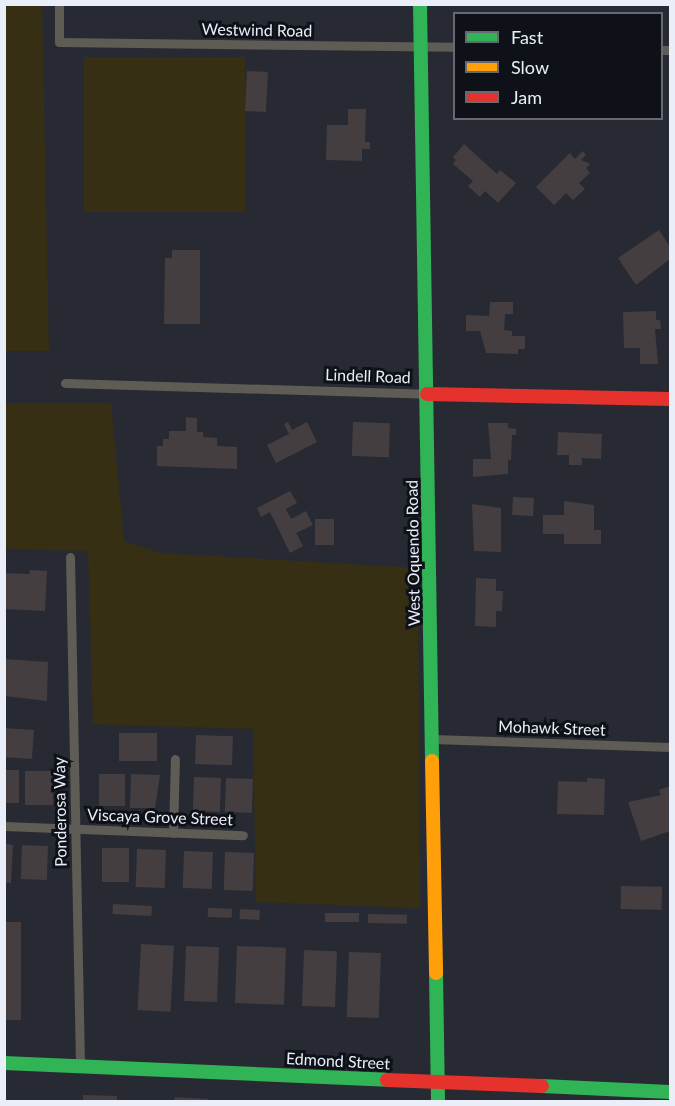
<!DOCTYPE html>
<html>
<head>
<meta charset="utf-8">
<style>
	body { margin:0 }
	#map { position:relative; width:675px; height:1106px; overflow:hidden; background:#272a32; font-family:Lato,sans-serif }
	div>[style] { position:absolute }
	.sand>* { inset:0; background:#362f14; transform-origin:0 0 }
	.building>* { inset:0; background:#443e41; transform-origin:0 0 }
	.street>* { height:9px; margin:-4.5px; padding:0 4.5px; transform-origin:4.5px; border-radius:4.5px; background:#5e5c55 }
	.fast>* { height:14px; margin:-7px; padding:0 7px; transform-origin:7px; border-radius:7px; background:#30b455 }
	.slow>* { height:14px; margin:-7px; padding:0 7px; transform-origin:7px; border-radius:7px; background:#ff9f0a }
	.jam>* { height:14px; margin:-7px; padding:0 7px; transform-origin:7px; border-radius:7px; background:#e5322d }
	span { translate:-50% -50%; white-space:nowrap; text-align:center; line-height:1.15; -webkit-text-stroke:6px #0e1118; paint-order:stroke }
	.street-label { font-size:16px; color:#e9eef8 }
	.frame { position:absolute; inset:0; border:6px solid #e9eef8; pointer-events:none }
	.legend { position:absolute; left:453px; top:12px; width:210px; height:108px; box-sizing:border-box; background:#0e1118; border:2px solid #666972; margin:0; padding:8px 10px; list-style:none; font-size:18px; color:#e9eef8 }
	.legend li { display:flex; align-items:center; gap:12px; height:30px }
	.legend b { width:30px; border:2px solid #666972 }
</style>
</head>
<body>
<div id="map">
	<div class="sand">
		<div style="clip-path:polygon(5px 4px,42px 5px,49px 351px,5px 351px)"></div>
		<div style="left:245px;top:57px;width:155px;height:161px;rotate:90deg"></div>
		<div style="clip-path:polygon(5px 403px,111px 403px,124px 541px,161px 553px,418px 568px,420px 908px,256px 902px,253px 729px,93px 724px,88px 551px,5px 549px)"></div>
	</div>
	<div class="building">
		<div style="left:247px;top:71px;width:21px;height:40px;rotate:3deg"></div>
		<div style="clip-path:polygon(348px 109px,366px 109px,365px 142px,370px 142px,370px 149px,362px 149px,362px 161px,326px 160px,327px 125px,348px 125px)"></div>
		<div style="clip-path:polygon(464px 144px,497px 174px,500px 170px,516px 183px,498px 203px,485px 191px,480px 197px,468px 186px,473px 181px,453px 164px,456px 160px,453px 157px)"></div>
		<div style="clip-path:polygon(583px 151px,586px 155px,581px 160px,590px 164px,586px 168px,590px 173px,579px 183px,585px 189px,573px 200px,566px 193px,554px 205px,536px 187px,570px 153px,575px 159px)"></div>
		<div style="clip-path:polygon(659px 230px,670px 247px,670px 259px,636px 285px,618px 258px)"></div>
		<div style="clip-path:polygon(172px 250px,200px 250px,200px 324px,164px 324px,165px 258px,172px 258px)"></div>
		<div style="clip-path:polygon(490px 302px,513px 302px,513px 314px,505px 314px,504px 330px,512px 331px,512px 336px,525px 336px,525px 349px,518px 349px,518px 354px,486px 353px,480px 331px,466px 331px,466px 315px,489px 316px)"></div>
		<div style="clip-path:polygon(656px 311px,656px 320px,660px 320px,661px 329px,655px 329px,658px 364px,640px 364px,640px 348px,624px 348px,623px 312px)"></div>
		<div style="clip-path:polygon(186px 417px,197px 418px,197px 432px,203px 432px,203px 437px,217px 438px,217px 446px,237px 447px,237px 469px,157px 466px,157px 446px,163px 446px,163px 439px,169px 439px,169px 431px,186px 431px)"></div>
		<div style="clip-path:polygon(288px 422px,292px 430px,307px 422px,317px 442px,276px 463px,267px 445px,289px 434px,284px 424px)"></div>
		<div style="left:353px;top:422px;width:37px;height:34px;rotate:2deg"></div>
		<div style="clip-path:polygon(488px 423px,508px 423px,508px 428px,516px 429px,516px 435px,512px 435px,511px 460px,508px 460px,508px 474px,473px 477px,473px 459px,491px 459px)"></div>
		<div style="clip-path:polygon(558px 432px,602px 434px,601px 459px,582px 458px,582px 465px,569px 465px,569px 455px,557px 455px)"></div>
		<div style="clip-path:polygon(290px 491px,297px 503px,286px 509px,291px 519px,306px 511px,313px 525px,296px 533px,303px 546px,290px 553px,270px 512px,261px 517px,257px 508px)"></div>
		<div style="left:513px;top:497px;width:21px;height:18px;rotate:3deg"></div>
		<div style="clip-path:polygon(564px 501px,594px 505px,594px 530px,601px 530px,601px 544px,564px 544px,564px 534px,543px 534px,543px 515px,564px 515px)"></div>
		<div style="clip-path:polygon(472px 504px,501px 508px,501px 552px,474px 551px)"></div>
		<div style="left:315px;top:519px;width:19px;height:26px"></div>
		<div style="clip-path:polygon(30px 570px,47px 571px,45px 611px,4px 609px,4px 573px,29px 574px)"></div>
		<div style="clip-path:polygon(476px 578px,496px 579px,496px 591px,503px 591px,502px 611px,496px 611px,496px 627px,475px 626px)"></div>
		<div style="clip-path:polygon(4px 659px,48px 662px,47px 701px,4px 696px)"></div>
		<div style="left:4px;top:728px;width:30px;height:29px;rotate:4deg"></div>
		<div style="left:119px;top:733px;width:38px;height:28px"></div>
		<div style="left:196px;top:735px;width:37px;height:29px;rotate:2deg"></div>
		<div style="left:4px;top:770px;width:15px;height:33px"></div>
		<div style="left:25px;top:771px;width:28px;height:34px"></div>
		<div style="left:99px;top:774px;width:26px;height:32px"></div>
		<div style="clip-path:polygon(131px 774px,160px 775px,155px 808px,130px 808px)"></div>
		<div style="left:194px;top:777px;width:27px;height:34px;rotate:2deg"></div>
		<div style="left:226px;top:778px;width:27px;height:34px;rotate:2deg"></div>
		<div style="clip-path:polygon(587px 778px,605px 779px,604px 815px,557px 814px,558px 781px,587px 782px)"></div>
		<div style="clip-path:polygon(670px 786px,670px 831px,641px 841px,628px 802px,661px 795px,659px 790px)"></div>
		<div style="clip-path:polygon(4px 844px,13px 845px,11px 883px,4px 882px)"></div>
		<div style="left:22px;top:845px;width:26px;height:34px;rotate:2deg"></div>
		<div style="left:102px;top:848px;width:27px;height:34px"></div>
		<div style="left:137px;top:849px;width:29px;height:38px;rotate:2deg"></div>
		<div style="left:184px;top:851px;width:29px;height:37px;rotate:2deg"></div>
		<div style="left:225px;top:852px;width:29px;height:38px;rotate:2deg"></div>
		<div style="left:621px;top:886px;width:41px;height:23px;rotate:1deg"></div>
		<div style="left:113px;top:904px;width:39px;height:10px;rotate:3deg"></div>
		<div style="left:208px;top:908px;width:24px;height:9px;rotate:2deg"></div>
		<div style="left:240px;top:909px;width:20px;height:10px;rotate:3deg"></div>
		<div style="left:325px;top:913px;width:34px;height:9px"></div>
		<div style="left:368px;top:914px;width:39px;height:9px;rotate:1deg"></div>
		<div style="left:4px;top:922px;width:17px;height:98px"></div>
		<div style="left:141px;top:944px;width:33px;height:66px;rotate:3deg"></div>
		<div style="left:186px;top:946px;width:33px;height:55px;rotate:2deg"></div>
		<div style="left:237px;top:946px;width:49px;height:57px;rotate:2deg"></div>
		<div style="left:304px;top:950px;width:33px;height:56px;rotate:2deg"></div>
		<div style="left:349px;top:952px;width:32px;height:65px;rotate:2deg"></div>
		<div style="clip-path:polygon(83px 1095px,117px 1096px,117px 1102px,83px 1102px)"></div>
		<div style="clip-path:polygon(175px 1097px,208px 1099px,208px 1102px,174px 1102px)"></div>
	</div>
	<div class="street">
		<div style="left:59px;top:4px;width:38px;rotate:90deg"></div>
		<div style="left:59px;top:42px;width:395px;rotate:0.7deg"></div>
		<div style="left:662px;top:50px;width:8px"></div>
		<div style="left:65px;top:383px;width:362px;rotate:1.7deg"></div>
		<div style="left:70px;top:557px;width:509px;rotate:88.87deg"></div>
		<div style="left:432px;top:739px;width:238px;rotate:1.9deg"></div>
		<div style="left:4px;top:826px;width:239px;rotate:2.2deg"></div>
		<div style="left:173px;top:833px;width:74px;rotate:-88.5deg"></div>
	</div>
	<div class="fast">
		<div style="left:420px;top:4px;width:757px;rotate:89.09deg"></div>
		<div style="left:436px;top:973px;width:129px;rotate:89.1deg"></div>
		<div style="left:4px;top:1063px;width:383px;rotate:2.5deg"></div>
		<div style="left:542px;top:1086px;width:128px;rotate:2.7deg"></div>
	</div>
	<div class="slow">
		<div style="left:432px;top:761px;width:212px;rotate:88.9deg"></div>
	</div>
	<div class="jam">
		<div style="left:427px;top:394px;width:243px;rotate:1.2deg"></div>
		<div style="left:387px;top:1080px;width:155px;rotate:2.2deg"></div>
	</div>
	<div class="street-label">
		<span style="left:257px;top:30px;rotate:1deg">Westwind Road</span>
		<span style="left:368px;top:376px;rotate:2deg">Lindell Road</span>
		<span style="left:413px;top:553px;rotate:-91deg">West Oquendo Road</span>
		<span style="left:552px;top:728px;rotate:2deg">Mohawk Street</span>
		<span style="left:60px;top:812px;rotate:-91deg">Ponderosa Way</span>
		<span style="left:160px;top:817px;rotate:2deg">Viscaya Grove Street</span>
		<span style="left:338px;top:1061px;rotate:3deg">Edmond Street</span>
	</div>
	<div class="frame"></div>
	<ul class="legend">
	<li><b style="height:8px;background:#30b455"></b>Fast</li>
	<li><b style="height:8px;background:#ff9f0a"></b>Slow</li>
	<li><b style="height:8px;background:#e5322d"></b>Jam</li>
	</ul>
</div>
</body>
</html>
